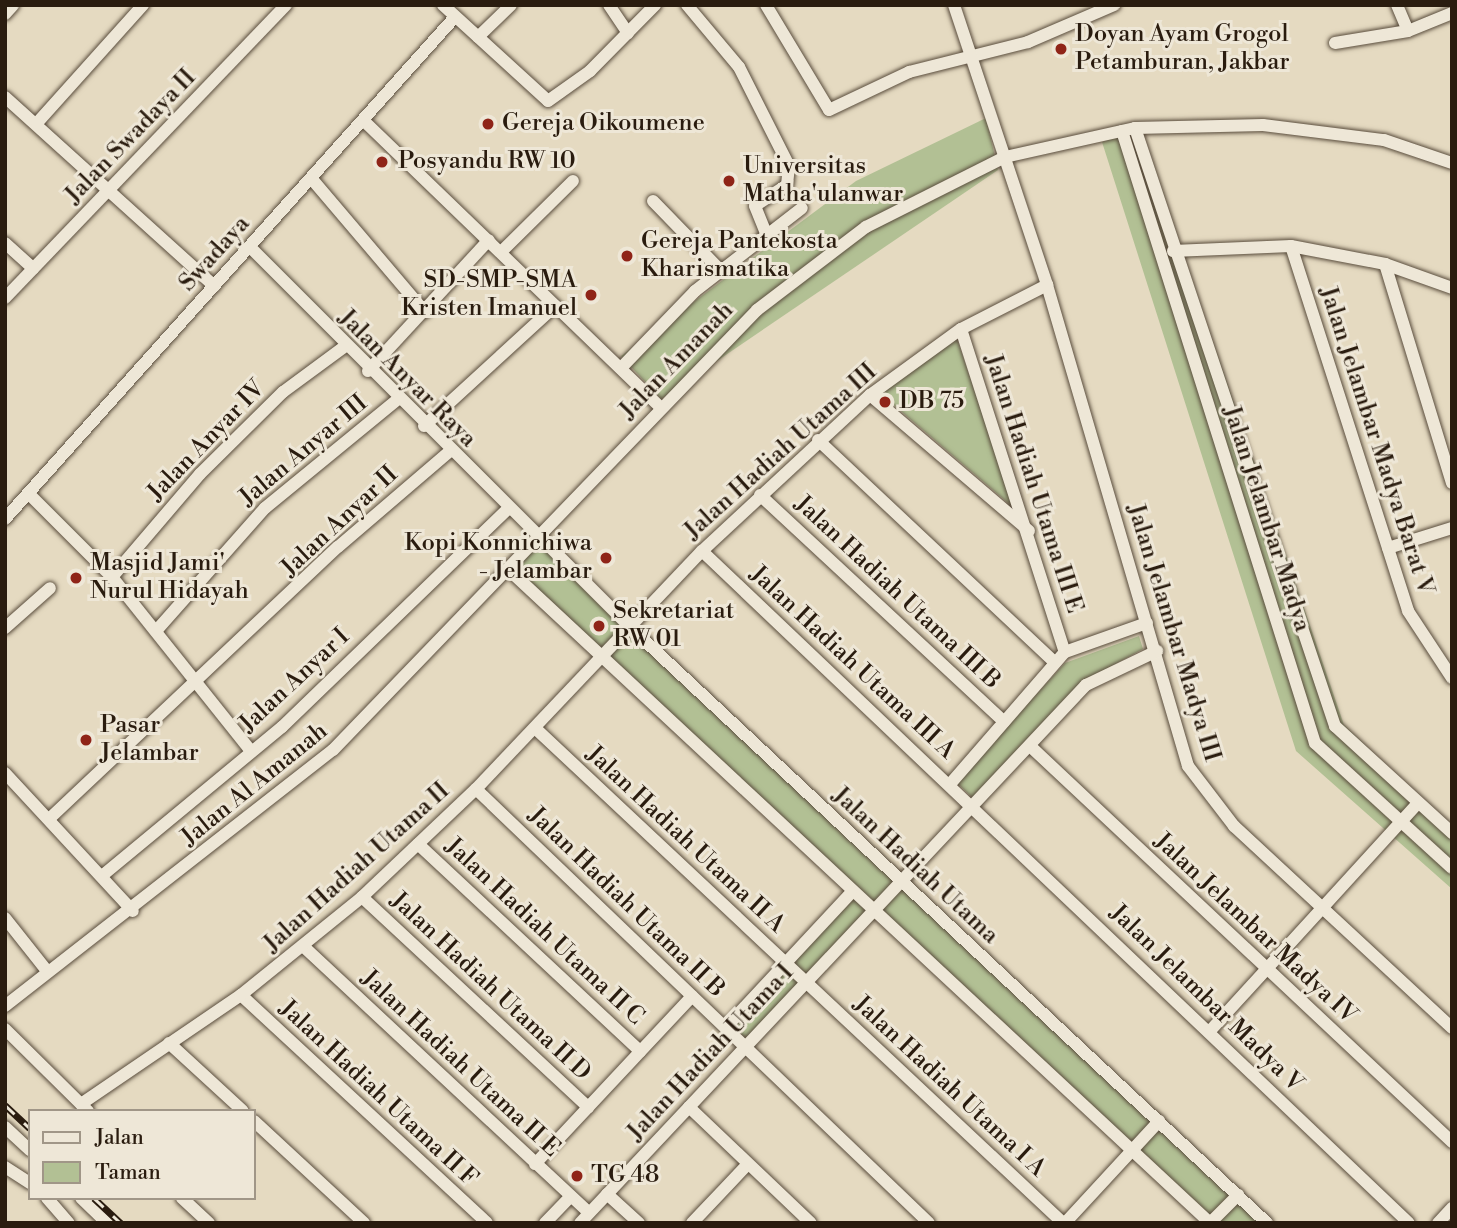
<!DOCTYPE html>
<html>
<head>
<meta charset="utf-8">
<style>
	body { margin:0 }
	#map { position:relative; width:1457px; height:1228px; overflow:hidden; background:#e5dac1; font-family:"Libre Bodoni",serif }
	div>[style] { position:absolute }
	.green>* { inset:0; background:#b2c094; transform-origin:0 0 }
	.roads { filter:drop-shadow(0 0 2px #594c3c) drop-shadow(0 0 2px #594c3c) }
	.street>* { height:12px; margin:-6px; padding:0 6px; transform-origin:6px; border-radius:6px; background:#eee7d7 }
	.rail>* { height:7px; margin-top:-3.5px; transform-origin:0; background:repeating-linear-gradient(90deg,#eee7d7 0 13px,#2a1c0f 0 26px); box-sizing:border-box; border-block:2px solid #2a1c0f }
	.dots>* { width:19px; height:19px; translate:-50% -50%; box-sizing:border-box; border:4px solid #eee7d7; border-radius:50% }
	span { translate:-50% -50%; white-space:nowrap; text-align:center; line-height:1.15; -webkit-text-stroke:6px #eee7d7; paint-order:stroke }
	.poi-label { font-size:24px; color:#2a1c0f }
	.left { translate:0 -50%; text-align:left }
	.right { translate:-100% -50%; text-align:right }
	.street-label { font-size:24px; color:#2a1c0f }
	.frame { position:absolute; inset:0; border:7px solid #2a1c0f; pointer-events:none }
	.legend { position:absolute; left:28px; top:1109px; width:228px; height:91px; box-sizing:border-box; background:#eee7d7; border:2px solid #a09687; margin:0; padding:9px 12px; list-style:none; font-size:21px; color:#2a1c0f }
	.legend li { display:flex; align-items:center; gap:14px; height:35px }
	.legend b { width:35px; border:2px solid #a09687 }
</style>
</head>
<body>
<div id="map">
	<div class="green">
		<div style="clip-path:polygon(986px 118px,998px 170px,661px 399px,621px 356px,856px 181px)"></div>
		<div style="clip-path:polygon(1140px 128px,1344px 725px,1452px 827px,1452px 889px,1296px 751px,1102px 142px)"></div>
		<div style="clip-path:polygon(957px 339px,1014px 508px,881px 394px)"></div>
		<div style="left:539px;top:543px;width:954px;height:36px;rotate:43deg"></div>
		<div style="clip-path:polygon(1139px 636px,1143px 649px,1084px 681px,975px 800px,956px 782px,1065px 663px)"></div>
		<div style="clip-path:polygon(850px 896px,869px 913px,746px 1042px,733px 1023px)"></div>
		<div style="clip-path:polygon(1238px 1198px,1263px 1223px,1215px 1223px)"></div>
	</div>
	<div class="roads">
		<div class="street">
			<div style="left:443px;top:5px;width:142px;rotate:42.4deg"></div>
			<div style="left:548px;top:101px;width:52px;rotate:-35.5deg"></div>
			<div style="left:590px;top:71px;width:93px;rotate:-45.4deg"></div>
			<div style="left:609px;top:5px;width:34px;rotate:56deg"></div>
			<div style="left:687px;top:5px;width:81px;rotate:50deg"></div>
			<div style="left:739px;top:67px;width:111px;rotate:63.2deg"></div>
			<div style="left:789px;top:166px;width:19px;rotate:96deg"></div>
			<div style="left:787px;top:185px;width:38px;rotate:147deg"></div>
			<div style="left:755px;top:206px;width:31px;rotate:68deg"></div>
			<div style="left:766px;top:5px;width:122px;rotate:59deg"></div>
			<div style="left:829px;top:110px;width:89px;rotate:-25.4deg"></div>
			<div style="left:909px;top:72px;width:123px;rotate:-14.1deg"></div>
			<div style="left:1028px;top:42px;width:94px;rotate:-23.3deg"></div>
			<div style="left:954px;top:5px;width:295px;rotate:71.6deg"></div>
			<div style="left:1047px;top:285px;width:501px;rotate:73.66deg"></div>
			<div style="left:1188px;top:766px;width:76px;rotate:52.5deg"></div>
			<div style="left:1234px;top:826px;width:297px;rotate:42.8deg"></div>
			<div style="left:1397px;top:5px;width:28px;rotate:67deg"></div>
			<div style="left:5px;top:14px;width:12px;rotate:-48deg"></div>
			<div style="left:478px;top:37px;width:46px;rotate:-44.1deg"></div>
			<div style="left:1335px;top:43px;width:74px;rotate:-9.3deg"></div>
			<div style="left:1408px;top:31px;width:48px;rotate:-22.2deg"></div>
			<div style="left:5px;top:97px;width:282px;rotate:42.1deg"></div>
			<div style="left:364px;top:121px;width:412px;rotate:44deg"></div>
			<div style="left:37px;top:123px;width:159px;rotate:-48.1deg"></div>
			<div style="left:1135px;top:128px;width:631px;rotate:71.51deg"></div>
			<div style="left:1335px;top:726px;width:159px;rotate:42.4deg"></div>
			<div style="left:1122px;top:131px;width:642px;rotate:72.5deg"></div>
			<div style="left:1315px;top:743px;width:185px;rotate:42.4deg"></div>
			<div style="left:311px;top:178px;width:176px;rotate:49.6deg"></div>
			<div style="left:653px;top:201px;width:98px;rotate:45.8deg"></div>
			<div style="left:5px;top:243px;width:38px;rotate:42deg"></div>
			<div style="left:1291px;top:246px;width:383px;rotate:72.2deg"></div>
			<div style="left:1408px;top:611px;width:80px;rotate:56.7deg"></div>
			<div style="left:250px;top:247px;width:536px;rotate:45deg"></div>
			<div style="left:629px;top:626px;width:874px;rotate:43.1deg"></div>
			<div style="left:1173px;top:251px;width:118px;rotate:-2.4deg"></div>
			<div style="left:1291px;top:246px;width:96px;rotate:10.8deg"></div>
			<div style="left:1385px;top:264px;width:71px;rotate:19.7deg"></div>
			<div style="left:501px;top:252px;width:101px;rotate:-44.6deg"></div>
			<div style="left:1385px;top:264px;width:229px;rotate:73deg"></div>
			<div style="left:5px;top:298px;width:406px;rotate:-46.2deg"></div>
			<div style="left:961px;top:329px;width:339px;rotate:72.2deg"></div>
			<div style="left:621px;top:368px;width:107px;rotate:-46.1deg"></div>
			<div style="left:695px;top:291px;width:135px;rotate:-37.8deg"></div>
			<div style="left:368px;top:371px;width:178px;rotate:-47.3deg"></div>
			<div style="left:870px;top:395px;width:209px;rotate:40.5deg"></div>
			<div style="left:424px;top:426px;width:178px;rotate:-42.5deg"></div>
			<div style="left:818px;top:440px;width:324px;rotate:43.2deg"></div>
			<div style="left:29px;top:494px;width:117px;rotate:45deg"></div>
			<div style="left:112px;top:577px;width:223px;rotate:51.4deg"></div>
			<div style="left:760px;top:495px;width:333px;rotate:42.9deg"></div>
			<div style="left:5px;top:519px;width:674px;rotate:-48.13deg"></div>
			<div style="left:1388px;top:548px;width:67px;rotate:-17.4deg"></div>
			<div style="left:702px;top:551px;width:975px;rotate:43.55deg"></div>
			<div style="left:508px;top:569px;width:959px;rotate:42.97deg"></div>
			<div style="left:112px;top:577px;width:135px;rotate:-49.5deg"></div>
			<div style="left:200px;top:474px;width:117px;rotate:-44.7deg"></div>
			<div style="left:283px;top:392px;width:76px;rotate:-36.4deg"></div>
			<div style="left:5px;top:628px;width:60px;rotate:-41.6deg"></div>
			<div style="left:156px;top:631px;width:164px;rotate:-48.5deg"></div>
			<div style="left:265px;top:508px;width:171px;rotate:-39.3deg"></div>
			<div style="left:535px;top:728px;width:724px;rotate:43.15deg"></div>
			<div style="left:1030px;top:746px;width:579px;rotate:43.18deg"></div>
			<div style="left:5px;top:773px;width:188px;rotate:47.2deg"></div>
			<div style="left:951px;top:783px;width:174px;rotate:-49deg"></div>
			<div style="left:1065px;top:652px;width:87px;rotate:-19.5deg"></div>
			<div style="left:476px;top:789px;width:627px;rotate:43.77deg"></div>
			<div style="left:49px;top:819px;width:397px;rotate:-43.3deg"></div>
			<div style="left:338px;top:547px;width:146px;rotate:-40.6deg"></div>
			<div style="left:418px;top:844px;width:304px;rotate:43deg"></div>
			<div style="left:103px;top:875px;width:232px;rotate:-39.6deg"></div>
			<div style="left:282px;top:727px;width:314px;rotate:-44deg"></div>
			<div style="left:362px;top:897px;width:309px;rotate:42.9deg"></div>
			<div style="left:5px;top:918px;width:68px;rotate:51.6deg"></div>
			<div style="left:303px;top:946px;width:391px;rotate:43deg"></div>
			<div style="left:241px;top:995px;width:335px;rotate:42.8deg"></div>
			<div style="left:5px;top:1006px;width:416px;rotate:-38deg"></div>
			<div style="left:333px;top:750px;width:611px;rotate:-46.06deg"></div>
			<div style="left:757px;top:310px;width:137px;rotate:-37.3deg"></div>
			<div style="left:866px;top:227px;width:156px;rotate:-26.7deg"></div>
			<div style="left:1005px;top:157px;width:133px;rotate:-12.6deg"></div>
			<div style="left:1135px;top:128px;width:128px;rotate:-1.3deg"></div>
			<div style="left:1263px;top:125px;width:122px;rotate:7.1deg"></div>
			<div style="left:1384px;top:140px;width:72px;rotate:18.7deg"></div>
			<div style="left:726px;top:1027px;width:183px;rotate:-47deg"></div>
			<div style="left:5px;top:1029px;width:117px;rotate:44.7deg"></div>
			<div style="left:1209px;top:1032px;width:310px;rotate:-47.6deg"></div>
			<div style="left:169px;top:1043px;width:100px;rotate:42.6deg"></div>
			<div style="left:81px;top:1104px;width:194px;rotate:-34.3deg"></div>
			<div style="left:241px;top:995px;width:156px;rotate:-39deg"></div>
			<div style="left:362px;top:897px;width:157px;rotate:-43.5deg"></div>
			<div style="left:476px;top:789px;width:328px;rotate:-46.5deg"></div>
			<div style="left:702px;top:551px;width:229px;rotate:-42.9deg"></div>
			<div style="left:870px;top:395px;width:112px;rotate:-36deg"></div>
			<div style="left:961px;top:329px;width:97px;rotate:-27.1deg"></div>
			<div style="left:689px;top:1107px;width:168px;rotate:43.6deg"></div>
			<div style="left:254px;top:1121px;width:150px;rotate:42.8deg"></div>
			<div style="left:5px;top:1127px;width:34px;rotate:43deg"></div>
			<div style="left:535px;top:1164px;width:230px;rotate:-46.9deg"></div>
			<div style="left:5px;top:1167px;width:30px;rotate:33deg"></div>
			<div style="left:607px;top:1194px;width:43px;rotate:42.2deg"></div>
			<div style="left:47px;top:1198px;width:33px;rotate:49deg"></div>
			<div style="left:81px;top:1198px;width:36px;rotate:44deg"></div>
			<div style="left:182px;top:1198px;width:37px;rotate:43deg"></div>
			<div style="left:545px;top:1223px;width:37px;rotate:-46deg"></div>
			<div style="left:580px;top:1223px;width:739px;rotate:-46.76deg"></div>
			<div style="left:1086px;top:685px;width:79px;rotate:-25.6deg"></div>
			<div style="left:692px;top:1223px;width:81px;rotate:-46.5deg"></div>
			<div style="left:1065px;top:1223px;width:139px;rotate:-47.3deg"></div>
			<div style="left:1210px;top:1223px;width:40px;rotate:-45deg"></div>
			<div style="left:1438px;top:1223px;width:21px;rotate:-47deg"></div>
		</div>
	</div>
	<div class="rail">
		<div style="left:5px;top:1105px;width:34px;rotate:43deg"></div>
		<div style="left:94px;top:1198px;width:37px;rotate:43deg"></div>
	</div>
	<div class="dots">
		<div style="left:1061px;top:49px;background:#8f2418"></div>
		<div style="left:488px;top:124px;background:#8f2418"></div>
		<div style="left:382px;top:162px;background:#8f2418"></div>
		<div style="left:729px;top:181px;background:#8f2418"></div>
		<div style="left:627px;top:256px;background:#8f2418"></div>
		<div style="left:591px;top:295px;background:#8f2418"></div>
		<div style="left:885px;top:402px;background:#8f2418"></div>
		<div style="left:606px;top:558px;background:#8f2418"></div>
		<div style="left:76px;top:578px;background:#8f2418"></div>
		<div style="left:599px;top:626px;background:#8f2418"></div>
		<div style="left:86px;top:740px;background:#8f2418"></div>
		<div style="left:577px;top:1176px;background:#8f2418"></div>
	</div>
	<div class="poi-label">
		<span class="left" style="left:1075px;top:49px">Doyan Ayam Grogol<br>Petamburan, Jakbar</span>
		<span class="left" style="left:502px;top:124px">Gereja Oikoumene</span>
		<span class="left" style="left:398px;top:162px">Posyandu RW 10</span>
		<span class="left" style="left:743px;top:181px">Universitas<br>Matha'ulanwar</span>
		<span class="left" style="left:641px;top:256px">Gereja Pantekosta<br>Kharismatika</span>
		<span class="right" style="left:577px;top:295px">SD-SMP-SMA<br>Kristen Imanuel</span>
		<span class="left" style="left:899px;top:402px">DB 75</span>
		<span class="right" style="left:592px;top:558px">Kopi Konnichiwa<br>- Jelambar</span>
		<span class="left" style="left:90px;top:578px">Masjid Jami'<br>Nurul Hidayah</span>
		<span class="left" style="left:613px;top:626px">Sekretariat<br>RW 01</span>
		<span class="left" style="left:100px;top:740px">Pasar<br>Jelambar</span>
		<span class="left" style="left:591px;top:1176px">TG 48</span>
	</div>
	<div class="street-label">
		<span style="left:131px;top:137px;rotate:-46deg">Jalan Swadaya II</span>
		<span style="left:215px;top:254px;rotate:-48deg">Swadaya</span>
		<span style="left:677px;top:361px;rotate:-46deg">Jalan Amanah</span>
		<span style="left:407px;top:379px;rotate:45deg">Jalan Anyar Raya</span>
		<span style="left:207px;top:441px;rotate:-46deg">Jalan Anyar IV</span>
		<span style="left:1376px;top:441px;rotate:72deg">Jalan Jelambar Madya Barat V</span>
		<span style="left:304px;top:451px;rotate:-40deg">Jalan Anyar III</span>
		<span style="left:781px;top:452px;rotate:-42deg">Jalan Hadiah Utama III</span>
		<span style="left:1033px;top:484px;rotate:72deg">Jalan Hadiah Utama III E</span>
		<span style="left:1266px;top:519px;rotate:72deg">Jalan Jelambar Madya</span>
		<span style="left:340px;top:522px;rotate:-43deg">Jalan Anyar II</span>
		<span style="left:897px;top:593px;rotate:43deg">Jalan Hadiah Utama III B</span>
		<span style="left:1173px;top:633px;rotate:73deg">Jalan Jelambar Madya III</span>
		<span style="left:852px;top:663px;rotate:43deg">Jalan Hadiah Utama III A</span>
		<span style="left:295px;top:681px;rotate:-43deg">Jalan Anyar I</span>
		<span style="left:255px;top:785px;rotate:-39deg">Jalan Al Amanah</span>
		<span style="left:685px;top:840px;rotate:43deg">Jalan Hadiah Utama II A</span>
		<span style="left:915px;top:866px;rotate:43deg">Jalan Hadiah Utama</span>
		<span style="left:357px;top:868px;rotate:-42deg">Jalan Hadiah Utama II</span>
		<span style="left:626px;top:903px;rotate:44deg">Jalan Hadiah Utama II B</span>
		<span style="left:1255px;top:929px;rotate:43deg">Jalan Jelambar Madya IV</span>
		<span style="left:544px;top:932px;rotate:43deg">Jalan Hadiah Utama II C</span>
		<span style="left:490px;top:987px;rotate:43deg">Jalan Hadiah Utama II D</span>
		<span style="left:1206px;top:999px;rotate:44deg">Jalan Jelambar Madya V</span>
		<span style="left:711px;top:1053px;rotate:-47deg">Jalan Hadiah Utama I</span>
		<span style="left:460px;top:1064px;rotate:43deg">Jalan Hadiah Utama II E</span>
		<span style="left:949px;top:1087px;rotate:43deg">Jalan Hadiah Utama I A</span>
		<span style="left:378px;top:1094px;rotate:43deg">Jalan Hadiah Utama II F</span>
	</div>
	<div class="frame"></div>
	<ul class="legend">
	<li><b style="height:9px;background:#eee7d7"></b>Jalan</li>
	<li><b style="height:19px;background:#b2c094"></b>Taman</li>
	</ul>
</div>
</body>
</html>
